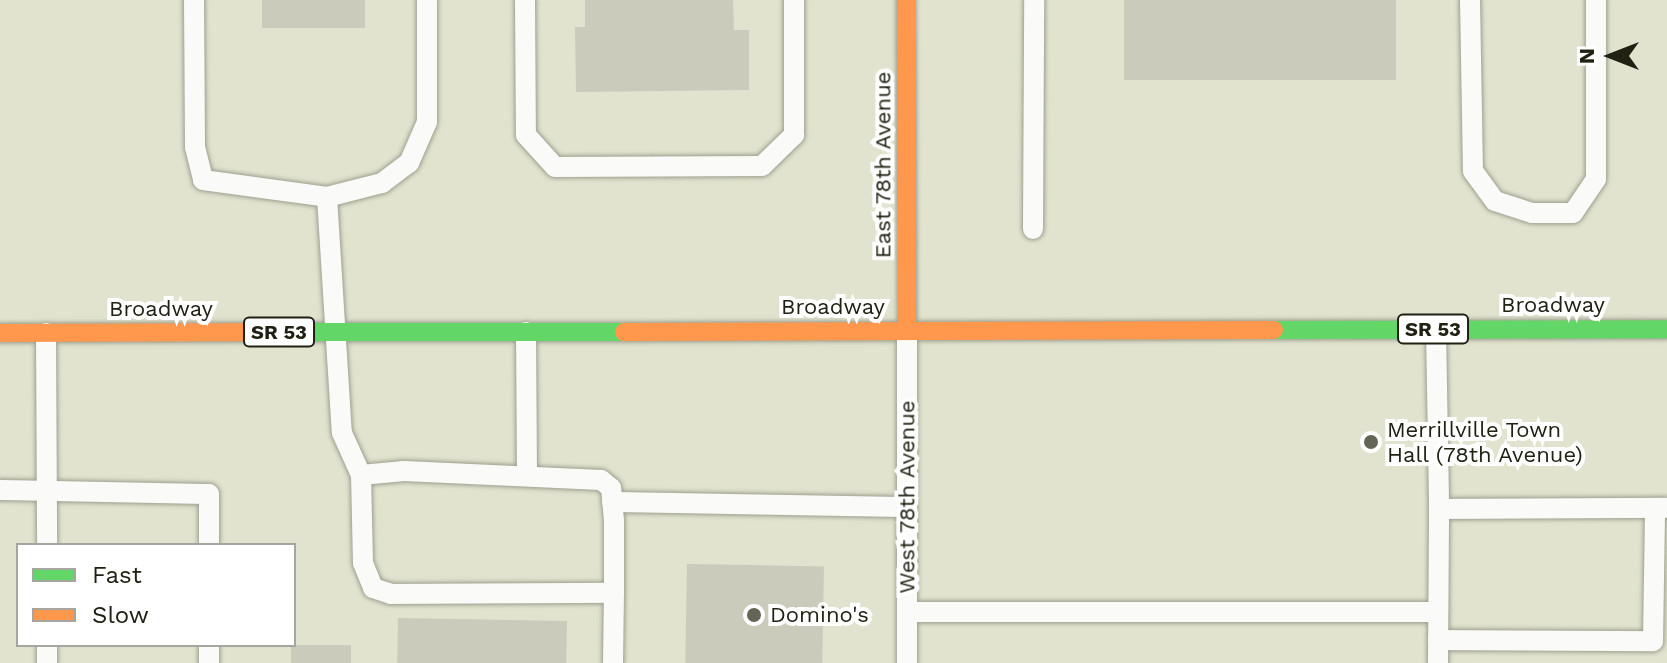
<!DOCTYPE html>
<html>
<head>
<meta charset="utf-8">
<style>
	body { margin:0 }
	#map { position:relative; width:1667px; height:663px; overflow:hidden; background:#e1e3ce; font-family:"Work Sans",sans-serif }
	div>[style] { position:absolute }
	.building>* { inset:0; background:#cacbbb; transform-origin:0 0 }
	.roads { filter:drop-shadow(0 0 2px #9ea090) drop-shadow(0 0 2px #9ea090) }
	.lane>* { height:20px; margin:-10px; padding:0 10px; transform-origin:10px; border-radius:10px; background:#fafbf8 }
	.fast>* { height:18px; margin:-9px; padding:0 9px; transform-origin:9px; border-radius:9px; background:#63d668 }
	.slow>* { height:18px; margin:-9px; padding:0 9px; transform-origin:9px; border-radius:9px; background:#ff974d }
	.dots>* { width:22px; height:22px; translate:-50% -50%; box-sizing:border-box; border:4px solid #fff; border-radius:50% }
	span { translate:-50% -50%; white-space:nowrap; text-align:center; line-height:1.15; -webkit-text-stroke:8px #fff; paint-order:stroke }
	.shield-label span { padding:2px 6px; background:#fff; border:2px solid; border-radius:6px; -webkit-text-stroke-width:0 }
	.shield-label { font-size:20px; color:#202113; font-weight:700 }
	.street-label { font-size:22px; color:#202113 }
	.poi-label { font-size:22px; color:#202113 }
	.left { translate:0 -50%; text-align:left }
	.legend { position:absolute; left:16px; top:543px; width:280px; height:104px; box-sizing:border-box; background:#fff; border:2px solid #a6a6a1; margin:0; padding:10px 14px; list-style:none; font-size:24px; color:#202113 }
	.legend li { display:flex; align-items:center; gap:16px; height:40px }
	.legend b { width:40px; border:2px solid #a6a6a1 }
	.north { position:absolute; left:1571px; top:16px; width:80px; height:80px; -webkit-text-stroke:6px #fff; paint-order:stroke; rotate:270deg; font-size:22px; font-weight:700; line-height:32px; text-align:center; color:#202113 }
	.north::after { content:''; display:block; margin:auto; width:28px; height:36px; background:#202113; clip-path:polygon(50% 0,100% 100%,50% 72%,0 100%) }
</style>
</head>
<body>
<div id="map">
	<div class="building">
		<div style="left:262px;top:0;width:103px;height:28px"></div>
		<div style="clip-path:polygon(585px 0,733px 0,734px 30px,749px 30px,749px 90px,576px 92px,575px 27px,585px 27px)"></div>
		<div style="left:1124px;top:0;width:272px;height:80px"></div>
		<div style="left:687px;top:564px;width:137px;height:99px;rotate:1deg"></div>
		<div style="left:398px;top:618px;width:169px;height:45px;rotate:1deg"></div>
		<div style="left:291px;top:645px;width:60px;height:18px"></div>
	</div>
	<div class="roads">
		<div class="lane">
			<div style="left:194px;top:0;width:147px;rotate:89.6deg"></div>
			<div style="left:195px;top:147px;width:34px;rotate:76deg"></div>
			<div style="left:203px;top:180px;width:125px;rotate:7.8deg"></div>
			<div style="left:327px;top:197px;width:57px;rotate:-14.3deg"></div>
			<div style="left:382px;top:183px;width:34px;rotate:-37deg"></div>
			<div style="left:409px;top:163px;width:45px;rotate:-66.3deg"></div>
			<div style="left:427px;top:122px;width:122px;rotate:-90deg"></div>
			<div style="left:525px;top:0;width:135px;rotate:89.6deg"></div>
			<div style="left:526px;top:135px;width:43px;rotate:47.8deg"></div>
			<div style="left:555px;top:167px;width:207px;rotate:-0.3deg"></div>
			<div style="left:762px;top:166px;width:45px;rotate:-44.1deg"></div>
			<div style="left:794px;top:135px;width:135px;rotate:-90deg"></div>
			<div style="left:1470px;top:0;width:171px;rotate:89deg"></div>
			<div style="left:1473px;top:171px;width:37px;rotate:54deg"></div>
			<div style="left:1495px;top:201px;width:39px;rotate:18deg"></div>
			<div style="left:1532px;top:213px;width:41px"></div>
			<div style="left:1573px;top:213px;width:41px;rotate:-55.9deg"></div>
			<div style="left:1596px;top:179px;width:179px;rotate:-90deg"></div>
			<div style="left:327px;top:197px;width:236px;rotate:86.4deg"></div>
			<div style="left:342px;top:433px;width:46px;rotate:65.7deg"></div>
			<div style="left:1033px;top:229px;width:229px;rotate:-89.7deg"></div>
			<div style="left:1436px;top:329px;width:180px;rotate:89deg"></div>
			<div style="left:1439px;top:509px;width:228px;rotate:-0.3deg"></div>
			<div style="left:907px;top:331px;width:332px;rotate:90deg"></div>
			<div style="left:526px;top:332px;width:142px;rotate:89.6deg"></div>
			<div style="left:46px;top:333px;width:212px;rotate:89.7deg"></div>
			<div style="left:0;top:490px;width:209px;rotate:1.1deg"></div>
			<div style="left:209px;top:494px;width:51px;rotate:90deg"></div>
			<div style="left:612px;top:502px;width:295px;rotate:1deg"></div>
			<div style="left:907px;top:612px;width:531px"></div>
			<div style="left:1438px;top:640px;width:215px;rotate:0.3deg"></div>
			<div style="left:1653px;top:641px;width:133px;rotate:-89.1deg"></div>
			<div style="left:47px;top:645px;width:18px;rotate:90deg"></div>
			<div style="left:209px;top:645px;width:18px;rotate:90deg"></div>
			<div style="left:613px;top:663px;width:70px;rotate:-89.2deg"></div>
			<div style="left:614px;top:593px;width:72px;rotate:-90deg"></div>
			<div style="left:614px;top:521px;width:33px;rotate:-95deg"></div>
			<div style="left:611px;top:488px;width:13px;rotate:-141deg"></div>
			<div style="left:601px;top:480px;width:197px;rotate:-177.4deg"></div>
			<div style="left:404px;top:471px;width:43px;rotate:174.7deg"></div>
			<div style="left:361px;top:475px;width:88px;rotate:88.7deg"></div>
			<div style="left:363px;top:563px;width:27px;rotate:68deg"></div>
			<div style="left:373px;top:588px;width:19px;rotate:18deg"></div>
			<div style="left:391px;top:594px;width:223px;rotate:-0.3deg"></div>
			<div style="left:1438px;top:663px;width:154px;rotate:-89.6deg"></div>
		</div>
		<div class="fast">
			<div style="left:1274px;top:330px;width:393px;rotate:-0.1deg"></div>
			<div style="left:301px;top:332px;width:323px"></div>
		</div>
		<div class="slow">
			<div style="left:906px;top:0;width:331px;rotate:89.8deg"></div>
			<div style="left:624px;top:332px;width:650px;rotate:-0.18deg"></div>
			<div style="left:0;top:333px;width:301px;rotate:-0.2deg"></div>
		</div>
	</div>
	<div class="dots">
		<div style="left:1371px;top:442px;background:#646554"></div>
		<div style="left:754px;top:615px;background:#646554"></div>
	</div>
	<div class="shield-label">
		<span style="left:1433px;top:329px">SR 53</span>
		<span style="left:279px;top:332px">SR 53</span>
	</div>
	<div class="street-label">
		<span style="left:883px;top:165px;rotate:-90deg">East 78th Avenue</span>
		<span style="left:1553px;top:305px">Broadway</span>
		<span style="left:833px;top:307px">Broadway</span>
		<span style="left:161px;top:309px">Broadway</span>
		<span style="left:907px;top:497px;rotate:-90deg">West 78th Avenue</span>
	</div>
	<div class="poi-label">
		<span class="left" style="left:1387px;top:442px">Merrillville Town<br>Hall (78th Avenue)</span>
		<span class="left" style="left:770px;top:615px">Domino's</span>
	</div>
	<ul class="legend">
	<li><b style="height:10px;background:#63d668"></b>Fast</li>
	<li><b style="height:10px;background:#ff974d"></b>Slow</li>
	</ul>
	<div class="north">N</div>
</div>
</body>
</html>
